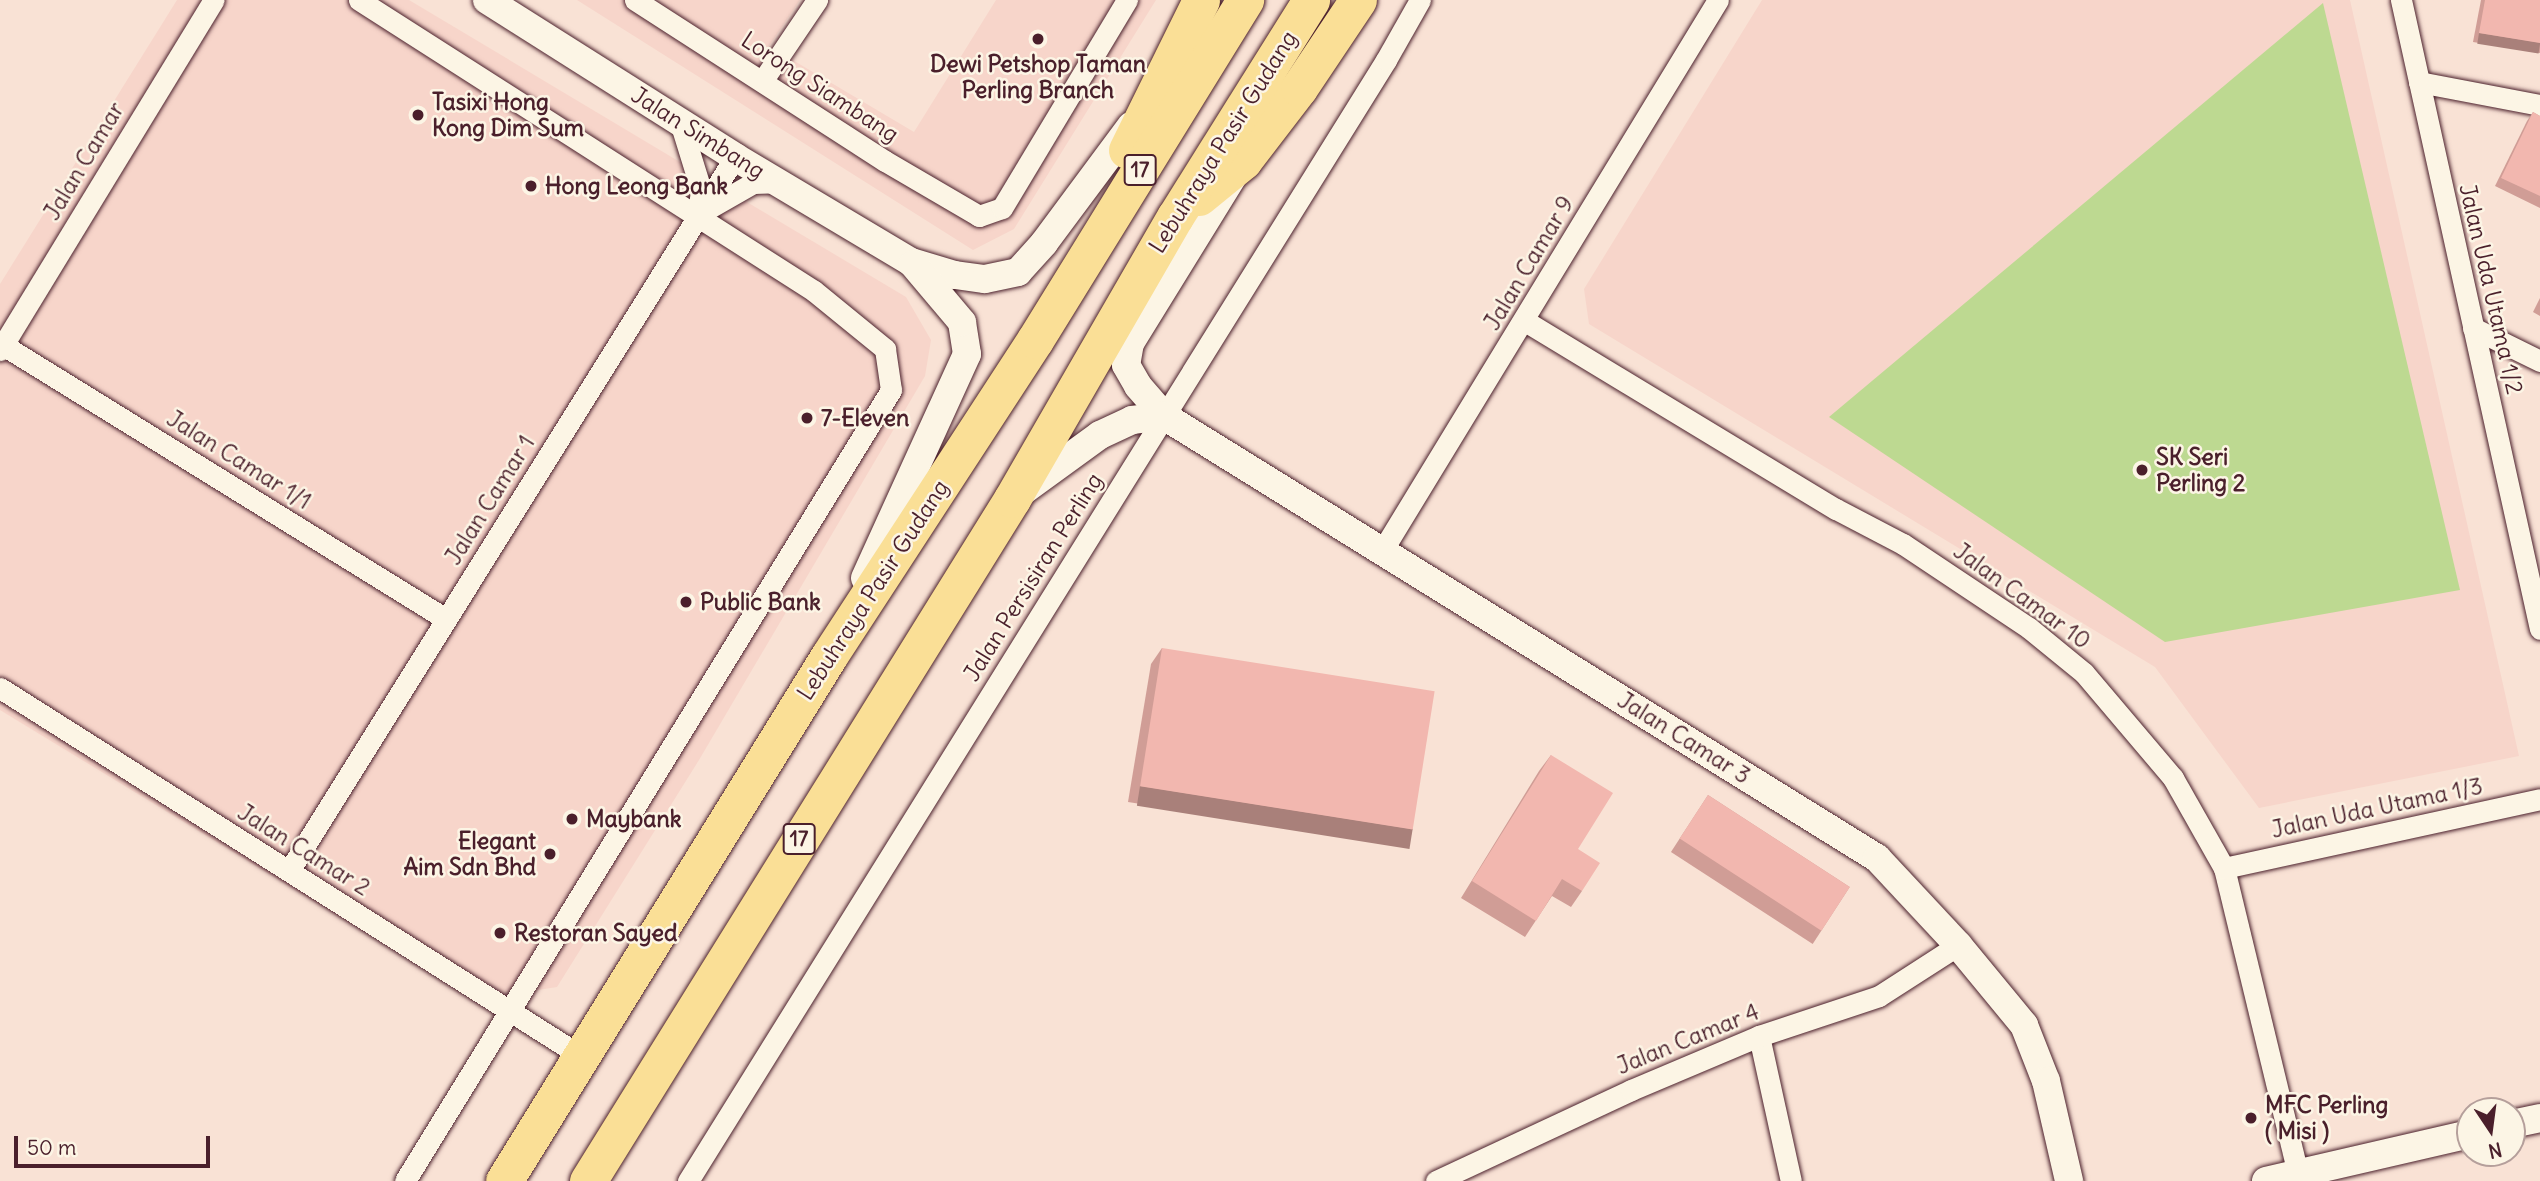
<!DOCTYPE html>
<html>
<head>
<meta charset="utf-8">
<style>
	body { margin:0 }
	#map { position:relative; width:2540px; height:1181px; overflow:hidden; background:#f9e2d5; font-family:Delius,sans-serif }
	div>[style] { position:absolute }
	.built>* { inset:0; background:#f7d5ca }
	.green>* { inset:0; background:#bdd991 }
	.roads { filter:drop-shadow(0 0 2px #4a1f2b) drop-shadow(0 0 2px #4a1f2b) }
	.street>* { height:21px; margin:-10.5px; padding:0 10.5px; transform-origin:10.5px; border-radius:10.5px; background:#fcf5e5 }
	.secondary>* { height:28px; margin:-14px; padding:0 14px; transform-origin:14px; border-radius:14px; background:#fcf5e5 }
	.highway>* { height:37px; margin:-18.5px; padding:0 18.5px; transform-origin:18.5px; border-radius:18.5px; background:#fadf96 }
	.wall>* { inset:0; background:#d09d96; transform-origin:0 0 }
	.shaded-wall>* { inset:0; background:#a9807a; transform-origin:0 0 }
	.building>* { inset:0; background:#f2b7af; transform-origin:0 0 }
	.dots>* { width:19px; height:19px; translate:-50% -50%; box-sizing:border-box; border:4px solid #fcf5e5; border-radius:50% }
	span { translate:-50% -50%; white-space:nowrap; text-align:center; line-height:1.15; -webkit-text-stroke:5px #fcf5e5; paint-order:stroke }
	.shield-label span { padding:2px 5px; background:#fcf5e5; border:2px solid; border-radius:5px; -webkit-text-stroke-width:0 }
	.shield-label { font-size:21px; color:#4a1f2b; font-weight:700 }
	.poi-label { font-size:23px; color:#4a1f2b; font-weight:700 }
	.left { translate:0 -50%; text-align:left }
	.right { translate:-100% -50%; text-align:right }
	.street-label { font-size:23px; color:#4a1f2b }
	.north { position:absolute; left:2456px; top:1097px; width:70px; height:70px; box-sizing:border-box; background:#fcf5e5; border:2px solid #b59f9b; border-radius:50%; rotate:167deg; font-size:19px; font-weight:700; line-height:28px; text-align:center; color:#4a1f2b }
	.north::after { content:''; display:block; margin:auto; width:24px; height:32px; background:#4a1f2b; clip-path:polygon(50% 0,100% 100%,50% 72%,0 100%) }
	.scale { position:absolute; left:14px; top:1136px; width:196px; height:32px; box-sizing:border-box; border:4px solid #4a1f2b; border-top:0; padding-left:9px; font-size:21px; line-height:24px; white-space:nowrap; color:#4a1f2b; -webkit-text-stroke:5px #fcf5e5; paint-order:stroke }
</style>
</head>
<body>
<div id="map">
	<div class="built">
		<div style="clip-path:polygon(177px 0,409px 0,906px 297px,931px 340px,925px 376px,699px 760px,557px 987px,476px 1000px,0 710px,0 284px)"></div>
		<div style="clip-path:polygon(577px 0,800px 0,769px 46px,914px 132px,996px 0,1156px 0,1014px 229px,973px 250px)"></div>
		<div style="clip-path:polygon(1762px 0,2350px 0,2519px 756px,2259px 808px,2155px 667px,1589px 324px,1584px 289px)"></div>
	</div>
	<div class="green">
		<div style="clip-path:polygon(2323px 3px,2460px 590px,2165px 642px,1829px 417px)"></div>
	</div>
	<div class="roads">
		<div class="street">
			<div style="left:359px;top:0;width:540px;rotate:32.6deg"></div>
			<div style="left:814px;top:291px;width:92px;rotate:39.2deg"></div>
			<div style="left:885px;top:349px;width:41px;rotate:81.7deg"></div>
			<div style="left:891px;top:390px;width:928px;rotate:121.57deg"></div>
			<div style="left:635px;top:0;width:297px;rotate:32.8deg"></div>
			<div style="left:885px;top:161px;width:109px;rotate:30.3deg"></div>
			<div style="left:979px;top:216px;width:24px;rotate:-19deg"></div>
			<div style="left:1002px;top:208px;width:243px;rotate:-59deg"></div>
			<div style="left:2401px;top:0;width:644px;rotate:77.54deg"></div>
			<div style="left:763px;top:80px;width:97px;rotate:-56deg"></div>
			<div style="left:2419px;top:82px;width:123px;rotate:10.8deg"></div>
			<div style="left:680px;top:122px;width:71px;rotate:72.8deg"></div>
			<div style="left:701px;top:190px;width:23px;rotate:97deg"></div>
			<div style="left:706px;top:210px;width:54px;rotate:-29.9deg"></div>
			<div style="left:753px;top:183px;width:24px;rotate:-2deg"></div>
			<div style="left:1525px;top:321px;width:363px;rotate:31.2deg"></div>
			<div style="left:1836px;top:509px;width:76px;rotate:27.6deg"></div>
			<div style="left:1903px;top:544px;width:151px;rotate:33.7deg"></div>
			<div style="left:2029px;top:628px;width:71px;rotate:39.3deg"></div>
			<div style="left:2084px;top:673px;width:138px;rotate:49.7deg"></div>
			<div style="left:2173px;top:778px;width:103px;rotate:60.5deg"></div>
			<div style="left:2224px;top:868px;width:315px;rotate:76.4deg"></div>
			<div style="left:2473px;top:328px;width:75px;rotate:26.2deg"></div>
			<div style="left:3px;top:345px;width:521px;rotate:31.74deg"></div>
			<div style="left:0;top:350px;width:410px;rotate:-58.6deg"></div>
			<div style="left:1382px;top:551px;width:645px;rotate:-58.63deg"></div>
			<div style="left:0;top:688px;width:688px;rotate:32.35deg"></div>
			<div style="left:2224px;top:868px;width:323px;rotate:-12.3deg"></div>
			<div style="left:289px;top:871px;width:842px;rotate:-58.01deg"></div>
			<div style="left:1759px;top:1036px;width:148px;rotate:77.6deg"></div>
			<div style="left:688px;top:1181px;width:1321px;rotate:-58.09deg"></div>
			<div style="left:1386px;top:60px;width:69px;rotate:-60.5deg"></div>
			<div style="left:1436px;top:1181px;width:215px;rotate:-25deg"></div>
			<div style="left:1631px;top:1090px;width:139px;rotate:-22.9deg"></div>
			<div style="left:1759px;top:1036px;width:126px;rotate:-18.4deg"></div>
			<div style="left:1879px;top:996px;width:94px;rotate:-32.8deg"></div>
		</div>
		<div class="secondary">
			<div style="left:487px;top:0;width:294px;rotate:32.3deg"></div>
			<div style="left:735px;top:157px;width:205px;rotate:30.8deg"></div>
			<div style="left:911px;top:262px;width:46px;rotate:16.5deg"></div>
			<div style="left:955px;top:275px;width:30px;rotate:8deg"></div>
			<div style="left:985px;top:279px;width:34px;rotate:-12deg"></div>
			<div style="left:1018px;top:272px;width:39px;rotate:-48deg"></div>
			<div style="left:1044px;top:243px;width:146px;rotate:-53.4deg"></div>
			<div style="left:1232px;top:178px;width:194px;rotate:121.7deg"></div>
			<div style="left:1130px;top:343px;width:22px;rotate:100deg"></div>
			<div style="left:1126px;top:365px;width:24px;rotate:60deg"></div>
			<div style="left:1138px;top:386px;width:40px;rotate:49deg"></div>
			<div style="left:1164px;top:416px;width:839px;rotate:31.8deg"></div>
			<div style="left:1877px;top:858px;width:119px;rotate:47deg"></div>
			<div style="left:1958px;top:945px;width:104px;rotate:50.5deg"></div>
			<div style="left:2024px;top:1025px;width:60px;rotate:68.6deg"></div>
			<div style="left:2046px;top:1081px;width:103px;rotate:77deg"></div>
			<div style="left:1019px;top:494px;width:100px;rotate:-36.1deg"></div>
			<div style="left:1100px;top:435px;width:35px;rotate:-25deg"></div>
			<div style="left:1132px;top:420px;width:32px;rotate:-7deg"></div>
			<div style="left:865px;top:578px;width:246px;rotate:-65.5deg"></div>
			<div style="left:967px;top:354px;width:32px;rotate:-99deg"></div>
			<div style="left:962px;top:322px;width:76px;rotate:-130.2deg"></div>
			<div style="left:2512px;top:1124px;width:29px;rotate:-12deg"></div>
			<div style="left:2266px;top:1181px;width:209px;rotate:-13deg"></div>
		</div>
		<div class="highway">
			<div style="left:1127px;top:150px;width:167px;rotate:-63.7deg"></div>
			<div style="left:1199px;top:197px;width:57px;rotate:-39.3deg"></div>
			<div style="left:1243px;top:161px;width:92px;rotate:-52.5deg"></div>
			<div style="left:1299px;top:88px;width:106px;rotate:-56.2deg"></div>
			<div style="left:504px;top:1181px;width:617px;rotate:-58.24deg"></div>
			<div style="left:829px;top:656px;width:377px;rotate:-56.9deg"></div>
			<div style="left:1035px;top:340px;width:400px;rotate:-58.3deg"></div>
			<div style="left:588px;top:1181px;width:803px;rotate:-58.13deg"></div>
			<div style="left:1012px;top:499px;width:326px;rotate:-60deg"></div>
			<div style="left:1175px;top:217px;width:256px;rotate:-57.9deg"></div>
		</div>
	</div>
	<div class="wall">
		<div style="clip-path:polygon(2481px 0,2540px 0,2540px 53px,2473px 42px)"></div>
		<div style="clip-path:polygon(2533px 112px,2540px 116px,2540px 208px,2495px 186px,2527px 121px)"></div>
		<div style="clip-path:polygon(2540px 298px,2540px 316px,2533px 312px)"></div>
		<div style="clip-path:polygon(1162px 648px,1413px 829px,1401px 845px,1128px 802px,1151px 664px)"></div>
		<div style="clip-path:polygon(1551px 755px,1578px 849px,1582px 891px,1571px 907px,1552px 896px,1525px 937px,1461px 898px,1539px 771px)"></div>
		<div style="left:1708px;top:795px;width:169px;height:68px;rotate:33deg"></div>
	</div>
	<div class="shaded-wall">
		<div style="left:2479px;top:33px;width:62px;height:11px;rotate:9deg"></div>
		<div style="left:1140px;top:786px;width:276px;height:20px;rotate:9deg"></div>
	</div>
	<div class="building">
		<div style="clip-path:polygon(2485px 0,2540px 0,2540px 43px,2479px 33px)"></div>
		<div style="clip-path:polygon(2533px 112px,2540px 116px,2540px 196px,2501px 178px)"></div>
		<div style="left:1162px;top:648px;width:276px;height:140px;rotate:9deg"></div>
		<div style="clip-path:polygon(1551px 755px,1613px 793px,1578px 849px,1600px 863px,1582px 891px,1562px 879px,1536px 921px,1472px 881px)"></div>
		<div style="left:1708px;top:795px;width:169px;height:52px;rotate:33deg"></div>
	</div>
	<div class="dots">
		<div style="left:1038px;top:39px;background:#4a1f2b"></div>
		<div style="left:418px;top:115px;background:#4a1f2b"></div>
		<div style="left:531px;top:186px;background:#4a1f2b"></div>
		<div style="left:807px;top:418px;background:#4a1f2b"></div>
		<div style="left:2142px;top:470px;background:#4a1f2b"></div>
		<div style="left:686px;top:602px;background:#4a1f2b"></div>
		<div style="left:572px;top:819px;background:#4a1f2b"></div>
		<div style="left:550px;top:854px;background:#4a1f2b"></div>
		<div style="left:500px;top:933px;background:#4a1f2b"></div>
		<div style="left:2251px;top:1118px;background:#4a1f2b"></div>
	</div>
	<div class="shield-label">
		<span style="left:1140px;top:170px">17</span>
		<span style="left:799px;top:839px">17</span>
	</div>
	<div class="poi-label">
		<span style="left:1038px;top:77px">Dewi Petshop Taman<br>Perling Branch</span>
		<span class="left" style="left:432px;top:115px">Tasixi Hong<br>Kong Dim Sum</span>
		<span class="left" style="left:545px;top:186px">Hong Leong Bank</span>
		<span class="left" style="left:821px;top:418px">7-Eleven</span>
		<span class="left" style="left:2156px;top:470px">SK Seri<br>Perling 2</span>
		<span class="left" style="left:700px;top:602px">Public Bank</span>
		<span class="left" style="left:586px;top:819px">Maybank</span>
		<span class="right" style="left:536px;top:854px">Elegant<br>Aim Sdn Bhd</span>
		<span class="left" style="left:514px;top:933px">Restoran Sayed</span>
		<span class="left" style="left:2265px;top:1118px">MFC Perling<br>( Misi )</span>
	</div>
	<div class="street-label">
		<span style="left:820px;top:87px;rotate:33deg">Lorong Siambang</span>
		<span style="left:698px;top:133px;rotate:32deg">Jalan Simbang</span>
		<span style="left:1223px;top:142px;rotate:-58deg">Lebuhraya Pasir Gudang</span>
		<span style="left:84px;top:161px;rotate:-59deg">Jalan Camar</span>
		<span style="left:1529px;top:263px;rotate:-59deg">Jalan Camar 9</span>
		<span style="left:2491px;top:289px;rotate:77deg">Jalan Uda Utama 1/2</span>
		<span style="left:239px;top:460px;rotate:32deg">Jalan Camar 1/1</span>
		<span style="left:490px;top:500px;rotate:-58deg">Jalan Camar 1</span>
		<span style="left:1033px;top:577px;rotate:-58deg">Jalan Persisiran Perling</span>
		<span style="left:873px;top:590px;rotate:-57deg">Lebuhraya Pasir Gudang</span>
		<span style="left:2022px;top:596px;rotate:36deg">Jalan Camar 10</span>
		<span style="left:1684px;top:738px;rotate:32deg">Jalan Camar 3</span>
		<span style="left:2377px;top:808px;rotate:-12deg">Jalan Uda Utama 1/3</span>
		<span style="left:304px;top:850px;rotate:32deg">Jalan Camar 2</span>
		<span style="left:1688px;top:1039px;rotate:-22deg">Jalan Camar 4</span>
	</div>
	<div class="north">N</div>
	<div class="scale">50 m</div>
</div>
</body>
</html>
